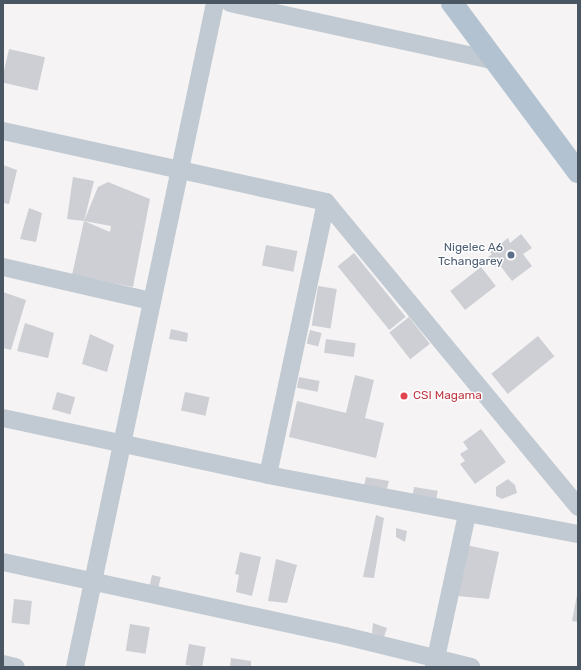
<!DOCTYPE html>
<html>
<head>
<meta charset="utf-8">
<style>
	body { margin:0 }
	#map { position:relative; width:581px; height:670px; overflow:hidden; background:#f5f3f3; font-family:Rubik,sans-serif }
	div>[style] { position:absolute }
	.building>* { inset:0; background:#cdcfd5; transform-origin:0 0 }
	.minor>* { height:18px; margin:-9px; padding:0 9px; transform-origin:9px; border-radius:9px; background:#c1cad2 }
	.major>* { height:22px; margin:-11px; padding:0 11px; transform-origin:11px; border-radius:11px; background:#b3c2d1 }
	.dots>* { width:11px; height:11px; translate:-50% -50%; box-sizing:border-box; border:2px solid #fff; border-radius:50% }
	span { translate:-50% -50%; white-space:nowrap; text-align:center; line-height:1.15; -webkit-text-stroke:3px #fff; paint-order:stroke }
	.service-label { font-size:12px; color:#4e5e75 }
	.right { translate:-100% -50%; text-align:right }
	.health-label { font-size:12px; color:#be3a42 }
	.left { translate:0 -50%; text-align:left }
	.frame { position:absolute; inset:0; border:4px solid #4a5661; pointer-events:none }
</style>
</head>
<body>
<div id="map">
	<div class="building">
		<div style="left:9px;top:49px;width:37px;height:34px;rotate:13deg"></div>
		<div style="clip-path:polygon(3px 165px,17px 170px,9px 204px,3px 203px)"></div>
		<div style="clip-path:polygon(73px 177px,94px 181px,84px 221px,67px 219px)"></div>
		<div style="clip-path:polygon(evenodd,108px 182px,150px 199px,133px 287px,72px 275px,84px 221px,98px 187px,108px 182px,84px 221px,111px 226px,110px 232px,84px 221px)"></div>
		<div style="clip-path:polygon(29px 208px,42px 213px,36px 242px,20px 239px)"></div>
		<div style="clip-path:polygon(521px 234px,532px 248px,523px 254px,532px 266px,512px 281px,499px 264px,495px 267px,488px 257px,492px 254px,490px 252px,508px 238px,510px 243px)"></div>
		<div style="left:266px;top:245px;width:32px;height:21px;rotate:11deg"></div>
		<div style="left:354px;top:253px;width:82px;height:21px;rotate:51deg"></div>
		<div style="left:481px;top:267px;width:24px;height:39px;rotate:52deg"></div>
		<div style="left:318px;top:286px;width:19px;height:40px;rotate:9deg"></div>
		<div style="clip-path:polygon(3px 292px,26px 300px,11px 350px,3px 348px)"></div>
		<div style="left:409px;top:317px;width:34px;height:25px;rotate:52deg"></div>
		<div style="clip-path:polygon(25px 323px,54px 333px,48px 358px,17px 351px)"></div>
		<div style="clip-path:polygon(171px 329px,188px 333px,187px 342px,169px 339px)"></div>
		<div style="left:310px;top:330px;width:12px;height:14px;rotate:14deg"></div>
		<div style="clip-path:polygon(90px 334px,114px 345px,107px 372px,82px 364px)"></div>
		<div style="left:538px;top:336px;width:26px;height:60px;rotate:51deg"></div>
		<div style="left:326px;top:339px;width:30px;height:14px;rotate:8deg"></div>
		<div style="clip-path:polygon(355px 375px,374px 380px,365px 418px,384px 423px,376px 458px,289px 437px,297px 401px,346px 413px)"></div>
		<div style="left:299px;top:377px;width:21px;height:11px;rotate:11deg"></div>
		<div style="left:57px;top:392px;width:19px;height:18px;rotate:16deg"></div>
		<div style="left:185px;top:392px;width:25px;height:19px;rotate:12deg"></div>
		<div style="clip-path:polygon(481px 429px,506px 462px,475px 484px,460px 464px,465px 461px,460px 454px,468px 449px,463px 442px)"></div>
		<div style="clip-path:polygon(366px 477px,389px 481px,386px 492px,364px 486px)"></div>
		<div style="clip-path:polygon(508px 479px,515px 485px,517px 493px,502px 499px,496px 496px,496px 487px)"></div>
		<div style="left:414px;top:487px;width:24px;height:11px;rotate:9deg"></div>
		<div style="clip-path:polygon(376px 515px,384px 518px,374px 578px,363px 577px)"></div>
		<div style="clip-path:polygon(396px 528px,407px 531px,405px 542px,396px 537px)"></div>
		<div style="clip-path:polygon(466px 545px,499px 552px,489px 599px,458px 596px)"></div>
		<div style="clip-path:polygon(240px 552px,261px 557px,252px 596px,236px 592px,239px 575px,235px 574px)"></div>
		<div style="clip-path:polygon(276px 559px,297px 565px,287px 603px,268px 601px)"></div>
		<div style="left:152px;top:575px;width:9px;height:12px;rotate:13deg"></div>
		<div style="clip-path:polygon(577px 595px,578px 596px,578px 622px,572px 621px)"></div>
		<div style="left:14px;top:599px;width:18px;height:24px;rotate:6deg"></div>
		<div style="clip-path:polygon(373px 623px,387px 628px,384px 637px,372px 633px)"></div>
		<div style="left:130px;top:624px;width:20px;height:27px;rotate:9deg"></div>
		<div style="left:189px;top:644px;width:17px;height:21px;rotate:10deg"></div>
		<div style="clip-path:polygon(231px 658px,251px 661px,251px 667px,230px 667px)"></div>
	</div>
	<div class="minor">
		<div style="left:230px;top:3px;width:271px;rotate:12.3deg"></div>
		<div style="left:3px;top:131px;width:331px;rotate:12.4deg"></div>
		<div style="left:326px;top:202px;width:396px;rotate:50.4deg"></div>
		<div style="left:3px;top:267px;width:153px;rotate:12.9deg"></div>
		<div style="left:3px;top:418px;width:271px;rotate:12.1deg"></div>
		<div style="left:268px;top:475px;width:316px;rotate:10.8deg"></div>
		<div style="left:268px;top:475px;width:279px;rotate:-78deg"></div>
		<div style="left:3px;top:562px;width:350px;rotate:12.2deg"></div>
		<div style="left:345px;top:636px;width:130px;rotate:13.8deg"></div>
		<div style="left:3px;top:664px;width:13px;rotate:13deg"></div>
		<div style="left:75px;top:667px;width:679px;rotate:-78.09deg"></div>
		<div style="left:434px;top:667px;width:157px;rotate:-77.8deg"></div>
	</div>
	<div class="major">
		<div style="left:452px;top:3px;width:211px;rotate:53.3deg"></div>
	</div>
	<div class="dots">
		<div style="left:511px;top:255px;background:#5c6f8a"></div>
		<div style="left:404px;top:396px;background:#e0444e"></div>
	</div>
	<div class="service-label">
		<span class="right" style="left:503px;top:255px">Nigelec A6<br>Tchangarey</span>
	</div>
	<div class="health-label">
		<span class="left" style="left:413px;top:396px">CSI Magama</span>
	</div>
	<div class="frame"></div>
</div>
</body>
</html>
